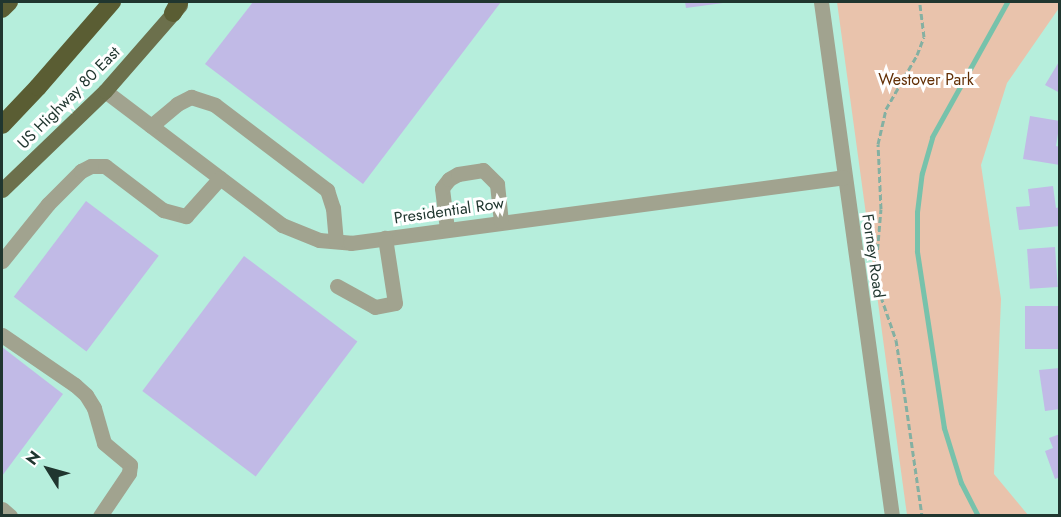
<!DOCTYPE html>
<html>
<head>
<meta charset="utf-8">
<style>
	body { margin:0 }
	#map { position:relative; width:1061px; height:517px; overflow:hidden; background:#b6eedc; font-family:Jost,sans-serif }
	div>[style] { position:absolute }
	.green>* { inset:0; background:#e9c3ac }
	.stream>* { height:5px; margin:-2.5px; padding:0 2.5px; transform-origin:2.5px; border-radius:2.5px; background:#77c2ab }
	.building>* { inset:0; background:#c1bae6; transform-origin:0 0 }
	.path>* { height:3px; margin-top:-1.5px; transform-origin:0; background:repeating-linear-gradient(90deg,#84b0a2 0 6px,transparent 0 9px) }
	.minor>* { height:15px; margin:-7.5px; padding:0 7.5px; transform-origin:7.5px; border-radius:7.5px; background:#a1a38f }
	.major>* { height:15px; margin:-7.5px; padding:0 7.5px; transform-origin:7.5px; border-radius:7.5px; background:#6c704c }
	.highway>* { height:18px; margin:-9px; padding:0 9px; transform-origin:9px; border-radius:9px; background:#5a5d33 }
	span { translate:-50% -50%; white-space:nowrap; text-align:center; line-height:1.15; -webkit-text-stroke:6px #fff; paint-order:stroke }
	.park-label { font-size:16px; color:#622f05 }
	.street-label { font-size:16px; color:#20362f }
	.frame { position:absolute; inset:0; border:3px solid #20362f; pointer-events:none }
	.north { position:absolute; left:18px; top:439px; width:60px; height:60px; -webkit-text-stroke:4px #fff; paint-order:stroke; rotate:307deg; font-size:16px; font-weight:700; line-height:24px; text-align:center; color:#20362f }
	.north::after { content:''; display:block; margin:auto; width:21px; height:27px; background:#20362f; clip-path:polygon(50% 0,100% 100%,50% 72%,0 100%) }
</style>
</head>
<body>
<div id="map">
	<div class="green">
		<div style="clip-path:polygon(837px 2px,1059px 2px,1059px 8px,1007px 83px,981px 165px,1001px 299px,994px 474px,1028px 515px,907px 515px)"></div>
	</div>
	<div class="stream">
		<div style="left:978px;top:516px;width:37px;rotate:-117deg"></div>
		<div style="left:961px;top:483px;width:58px;rotate:-107.2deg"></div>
		<div style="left:944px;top:428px;width:179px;rotate:-98.7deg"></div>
		<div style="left:917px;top:251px;width:39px;rotate:-90deg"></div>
		<div style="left:917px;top:212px;width:39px;rotate:-83deg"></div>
		<div style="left:922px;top:173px;width:37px;rotate:-74deg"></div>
		<div style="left:932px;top:137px;width:154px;rotate:-60.9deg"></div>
	</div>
	<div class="building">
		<div style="clip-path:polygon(253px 2px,501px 2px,363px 184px,205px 64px)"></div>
		<div style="clip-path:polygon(685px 2px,723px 2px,723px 3px,686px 8px)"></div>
		<div style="clip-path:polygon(1060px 60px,1060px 93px,1045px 85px)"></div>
		<div style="clip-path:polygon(1030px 116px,1060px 121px,1056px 146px,1060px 147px,1060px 165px,1023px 159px)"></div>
		<div style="clip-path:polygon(1053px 186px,1056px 208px,1060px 207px,1060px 226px,1019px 230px,1016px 207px,1030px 206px,1028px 189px)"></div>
		<div style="left:86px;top:201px;width:91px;height:120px;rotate:37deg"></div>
		<div style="left:1055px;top:247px;width:40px;height:28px;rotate:86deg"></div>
		<div style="left:244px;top:256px;width:142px;height:169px;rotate:37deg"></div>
		<div style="left:1060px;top:306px;width:43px;height:35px;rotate:90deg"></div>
		<div style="clip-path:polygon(2px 347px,63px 394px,2px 476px)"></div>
		<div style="clip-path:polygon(1060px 368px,1060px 409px,1045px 411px,1039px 370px)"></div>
		<div style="clip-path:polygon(1060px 434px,1060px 477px,1055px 479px,1045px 451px,1053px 448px,1049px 438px)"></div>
	</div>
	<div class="path">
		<div style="left:876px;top:267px;width:58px;rotate:-85.1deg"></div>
		<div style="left:881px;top:209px;width:65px;rotate:-92.6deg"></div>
		<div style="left:878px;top:144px;width:36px;rotate:-77deg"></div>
		<div style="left:886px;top:109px;width:62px;rotate:-60.1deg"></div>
		<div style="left:917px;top:55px;width:19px;rotate:-69deg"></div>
		<div style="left:924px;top:37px;width:35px;rotate:-97deg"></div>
		<div style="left:878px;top:288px;width:55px;rotate:70.9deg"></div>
		<div style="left:896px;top:340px;width:30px;rotate:81deg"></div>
		<div style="left:901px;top:370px;width:148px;rotate:81.8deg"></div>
	</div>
	<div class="minor">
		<div style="left:821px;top:2px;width:519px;rotate:82.14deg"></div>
		<div style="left:105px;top:91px;width:222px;rotate:37.1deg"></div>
		<div style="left:282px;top:225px;width:40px;rotate:22deg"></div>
		<div style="left:319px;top:240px;width:32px;rotate:5deg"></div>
		<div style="left:351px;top:243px;width:497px;rotate:-7.6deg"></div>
		<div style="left:151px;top:126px;width:34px;rotate:-40deg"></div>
		<div style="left:177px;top:104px;width:16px;rotate:-27deg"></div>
		<div style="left:191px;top:97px;width:25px;rotate:18deg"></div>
		<div style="left:215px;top:105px;width:141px;rotate:37.2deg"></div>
		<div style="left:327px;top:190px;width:19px;rotate:72deg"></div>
		<div style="left:333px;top:208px;width:33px;rotate:85deg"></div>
		<div style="left:447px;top:229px;width:41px;rotate:-97deg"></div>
		<div style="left:442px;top:188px;width:11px;rotate:-52deg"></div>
		<div style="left:449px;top:179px;width:10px;rotate:-29deg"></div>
		<div style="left:458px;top:174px;width:25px;rotate:-9deg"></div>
		<div style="left:483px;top:170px;width:20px;rotate:45deg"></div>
		<div style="left:497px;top:184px;width:37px;rotate:84deg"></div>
		<div style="left:2px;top:261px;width:73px;rotate:-51.1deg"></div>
		<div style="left:48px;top:204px;width:47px;rotate:-45deg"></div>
		<div style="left:81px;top:171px;width:11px;rotate:-27deg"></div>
		<div style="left:91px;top:166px;width:14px"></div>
		<div style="left:105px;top:166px;width:73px;rotate:37.2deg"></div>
		<div style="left:163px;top:210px;width:24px;rotate:15deg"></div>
		<div style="left:186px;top:216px;width:51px;rotate:-48.2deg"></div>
		<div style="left:337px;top:286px;width:43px;rotate:28.9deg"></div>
		<div style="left:375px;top:307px;width:20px;rotate:-11deg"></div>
		<div style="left:395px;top:303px;width:66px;rotate:-98.7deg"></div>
		<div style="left:2px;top:335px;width:88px;rotate:34.4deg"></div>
		<div style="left:75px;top:385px;width:15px;rotate:42deg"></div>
		<div style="left:86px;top:395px;width:15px;rotate:58deg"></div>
		<div style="left:94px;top:408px;width:36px;rotate:74deg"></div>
		<div style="left:104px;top:443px;width:34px;rotate:40deg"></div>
		<div style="left:130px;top:465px;width:8px;rotate:97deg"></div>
		<div style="left:129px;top:473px;width:52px;rotate:124deg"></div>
		<div style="left:2px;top:509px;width:11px;rotate:41deg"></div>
	</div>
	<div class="major">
		<div style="left:2px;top:190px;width:143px;rotate:-43.9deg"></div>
		<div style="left:105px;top:91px;width:114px;rotate:-48.9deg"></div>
	</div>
	<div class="highway">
		<div style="left:2px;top:9px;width:10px;rotate:-45deg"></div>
		<div style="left:173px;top:13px;width:13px;rotate:-61deg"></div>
		<div style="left:2px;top:125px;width:52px;rotate:-46.5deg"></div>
		<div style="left:38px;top:87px;width:113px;rotate:-49deg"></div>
	</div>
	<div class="park-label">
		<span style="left:926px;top:80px">Westover Park</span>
	</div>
	<div class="street-label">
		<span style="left:69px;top:98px;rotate:-45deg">US Highway 80 East</span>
		<span style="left:449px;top:211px;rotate:-8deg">Presidential Row</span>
		<span style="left:873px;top:256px;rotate:82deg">Forney Road</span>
	</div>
	<div class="frame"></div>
	<div class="north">N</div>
</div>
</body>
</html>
